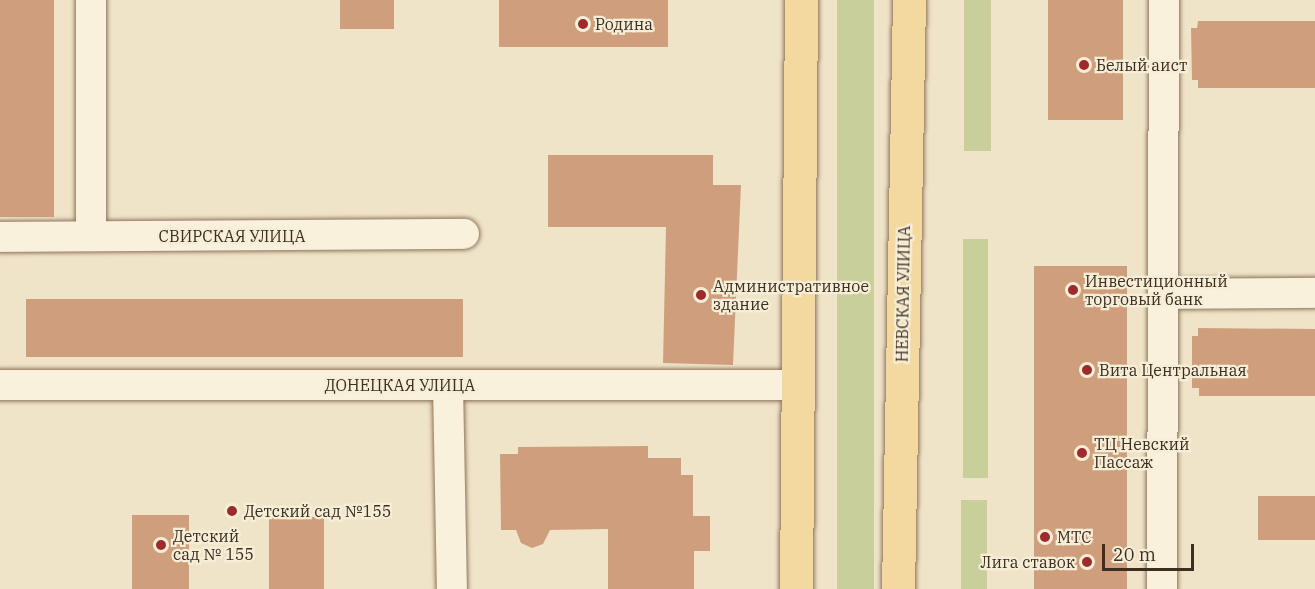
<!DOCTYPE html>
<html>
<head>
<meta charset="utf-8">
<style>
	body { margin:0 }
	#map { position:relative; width:1315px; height:589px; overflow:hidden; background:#f0e4c8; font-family:"IBM Plex Serif",serif }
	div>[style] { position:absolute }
	.green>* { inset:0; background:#c9cf9b; transform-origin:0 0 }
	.building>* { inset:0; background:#cf9f7d; transform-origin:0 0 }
	.roads { filter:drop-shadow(0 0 2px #8d765c) drop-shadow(0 0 2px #8d765c) }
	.minor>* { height:30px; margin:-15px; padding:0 15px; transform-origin:15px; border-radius:15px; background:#faf1dc }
	.major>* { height:33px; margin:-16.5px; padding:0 16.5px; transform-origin:16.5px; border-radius:16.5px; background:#f3d9a0 }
	.dots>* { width:16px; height:16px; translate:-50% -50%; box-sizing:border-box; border:3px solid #f7eed8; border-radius:50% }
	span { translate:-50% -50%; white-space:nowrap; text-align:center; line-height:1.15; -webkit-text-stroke:4.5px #f7eed8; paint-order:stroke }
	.poi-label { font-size:16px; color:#3d2e20 }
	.left { translate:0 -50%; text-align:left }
	.right { translate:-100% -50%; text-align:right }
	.street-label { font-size:16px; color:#3d2e20 }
	.scale { position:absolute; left:1102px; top:544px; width:92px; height:27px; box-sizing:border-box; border:3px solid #3d2e20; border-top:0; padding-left:8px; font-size:18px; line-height:21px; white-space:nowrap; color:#3d2e20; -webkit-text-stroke:4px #f7eed8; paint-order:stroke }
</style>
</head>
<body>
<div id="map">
	<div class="green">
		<div style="left:837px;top:0;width:37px;height:589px"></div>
		<div style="left:964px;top:0;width:27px;height:151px"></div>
		<div style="left:988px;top:239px;width:239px;height:25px;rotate:90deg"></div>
		<div style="left:961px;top:500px;width:26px;height:89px"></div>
	</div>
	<div class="building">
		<div style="left:0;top:0;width:54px;height:217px"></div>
		<div style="left:340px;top:0;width:54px;height:29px"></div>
		<div style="left:499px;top:0;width:169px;height:47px"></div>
		<div style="left:1048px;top:0;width:75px;height:120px"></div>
		<div style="clip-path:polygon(1198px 21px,1315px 21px,1315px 88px,1198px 88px,1198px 80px,1192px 80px,1191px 28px,1197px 28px)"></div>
		<div style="clip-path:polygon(548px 155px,713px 155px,713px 185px,741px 185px,733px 365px,663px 363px,666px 227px,548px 227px)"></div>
		<div style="left:1034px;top:266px;width:93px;height:323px"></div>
		<div style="left:26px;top:299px;width:437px;height:58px"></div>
		<div style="clip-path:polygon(1198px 328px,1315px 329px,1315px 396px,1199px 396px,1199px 388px,1192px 388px,1192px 336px,1198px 336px)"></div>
		<div style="clip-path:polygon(648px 446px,648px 458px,681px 458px,681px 475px,693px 475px,693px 516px,710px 516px,710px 551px,694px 551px,694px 589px,608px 589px,608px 529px,550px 530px,543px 544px,532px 548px,521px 543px,516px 530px,501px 530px,500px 454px,518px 454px,518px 447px)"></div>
		<div style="left:1258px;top:496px;width:57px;height:44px"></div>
		<div style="left:132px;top:515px;width:57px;height:74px"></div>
		<div style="left:269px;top:517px;width:55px;height:72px"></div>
	</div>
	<div class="roads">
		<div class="minor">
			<div style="left:91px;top:236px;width:236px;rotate:-90deg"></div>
			<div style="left:0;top:237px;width:464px;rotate:-0.4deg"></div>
			<div style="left:1163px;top:294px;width:152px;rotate:-0.4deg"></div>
			<div style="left:0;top:385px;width:799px"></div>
			<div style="left:448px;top:385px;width:204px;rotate:88.9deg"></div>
			<div style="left:1162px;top:589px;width:589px;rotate:-89.81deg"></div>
		</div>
		<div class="major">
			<div style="left:796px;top:589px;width:589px;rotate:-89.51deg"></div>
			<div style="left:898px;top:589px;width:589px;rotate:-88.93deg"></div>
		</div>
	</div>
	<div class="dots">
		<div style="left:583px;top:24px;background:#9e2a2b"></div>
		<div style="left:1084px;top:65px;background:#9e2a2b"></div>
		<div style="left:1073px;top:290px;background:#9e2a2b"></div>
		<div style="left:701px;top:295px;background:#9e2a2b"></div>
		<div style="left:1087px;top:370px;background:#9e2a2b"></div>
		<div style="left:1082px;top:453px;background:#9e2a2b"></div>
		<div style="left:232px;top:511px;background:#9e2a2b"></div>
		<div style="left:1045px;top:537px;background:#9e2a2b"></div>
		<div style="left:161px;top:545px;background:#9e2a2b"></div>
		<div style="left:1087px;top:562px;background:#9e2a2b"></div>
	</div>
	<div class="poi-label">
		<span class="left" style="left:595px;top:24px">Родина</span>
		<span class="left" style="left:1096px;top:65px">Белый аист</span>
		<span class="left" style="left:1085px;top:290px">Инвестиционный<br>торговый банк</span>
		<span class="left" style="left:713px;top:295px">Административное<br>здание</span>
		<span class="left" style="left:1099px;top:370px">Вита Центральная</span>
		<span class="left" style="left:1094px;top:453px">ТЦ Невский<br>Пассаж</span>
		<span class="left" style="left:244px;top:511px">Детский сад №155</span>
		<span class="left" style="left:173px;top:545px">Детский<br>сад № 155</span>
		<span class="left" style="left:1057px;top:537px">МТС</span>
		<span class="right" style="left:1075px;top:562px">Лига ставок</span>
	</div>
	<div class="street-label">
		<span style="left:232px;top:236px">СВИРСКАЯ УЛИЦА</span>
		<span style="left:903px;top:294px;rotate:-89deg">НЕВСКАЯ УЛИЦА</span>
		<span style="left:400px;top:385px">ДОНЕЦКАЯ УЛИЦА</span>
	</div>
	<div class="scale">20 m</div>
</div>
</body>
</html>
